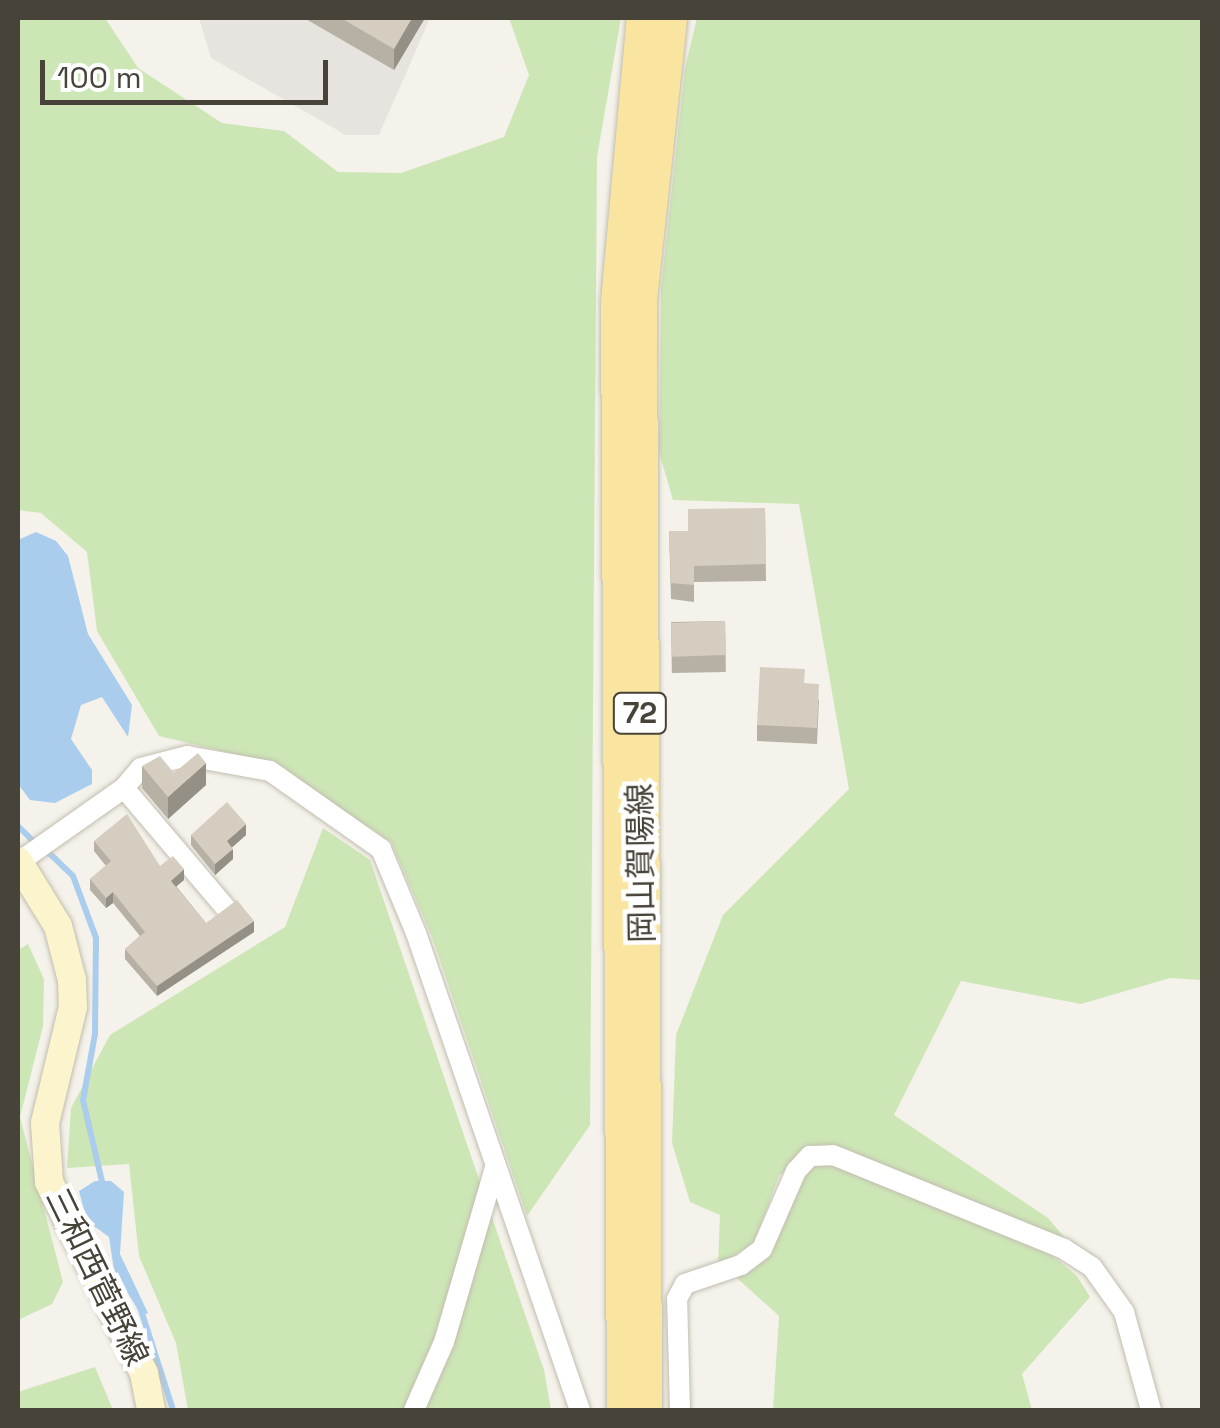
<!DOCTYPE html>
<html>
<head>
<meta charset="utf-8">
<style>
	body { margin:0 }
	#map { position:relative; width:1220px; height:1428px; overflow:hidden; background:#f4f2ea; font-family:"Space Grotesk","Noto Sans JP",sans-serif }
	div>[style] { position:absolute }
	.industrial>* { inset:0; background:#e7e4df }
	.green>* { inset:0; background:#cde6b6 }
	.water>* { inset:0; background:#abcded }
	.stream>* { height:6px; margin:-3px; padding:0 3px; transform-origin:3px; border-radius:3px; background:#abcded }
	.roads { filter:drop-shadow(0 0 2px #c2bdb0) drop-shadow(0 0 2px #c2bdb0) }
	.minor>* { height:20px; margin:-10px; padding:0 10px; transform-origin:10px; border-radius:10px; background:#fff }
	.secondary>* { height:28px; margin:-14px; padding:0 14px; transform-origin:14px; border-radius:14px; background:#fcf4cd }
	.primary>* { height:32px; margin:-16px; padding:0 16px; transform-origin:16px; border-radius:16px; background:#f9e59f }
	.wall>* { inset:0; background:#b7b1a5; transform-origin:0 0 }
	.shaded-wall>* { inset:0; background:#959086 }
	.building>* { inset:0; background:#d5cec0; transform-origin:0 0 }
	span { translate:-50% -50%; white-space:nowrap; text-align:center; line-height:1.15; -webkit-text-stroke:9px #fff; paint-order:stroke }
	.shield-label span { padding:2px 8px; background:#fff; border:2px solid; border-radius:8px; -webkit-text-stroke-width:0 }
	.shield-label { font-size:30px; color:#484339; font-weight:700 }
	.street-label { font-size:32px; color:#484339 }
	.frame { position:absolute; inset:0; border:20px solid #484339; pointer-events:none }
	.scale { position:absolute; left:40px; top:60px; width:288px; height:45px; box-sizing:border-box; border:5px solid #484339; border-top:0; padding-left:12px; font-size:30px; line-height:35px; white-space:nowrap; color:#484339; -webkit-text-stroke:8px #fff; paint-order:stroke }
</style>
</head>
<body>
<div id="map">
	<div class="industrial">
		<div style="clip-path:polygon(199px 18px,430px 18px,379px 135px,346px 135px,211px 58px)"></div>
	</div>
	<div class="green">
		<div style="clip-path:polygon(18px 18px,105px 18px,138px 68px,222px 123px,284px 131px,338px 172px,401px 173px,504px 137px,529px 75px,509px 18px,621px 18px,597px 157px,590px 1125px,527px 1216px,432px 937px,391px 842px,272px 763px,159px 736px,97px 631px,87px 552px,41px 513px,18px 510px)"></div>
		<div style="clip-path:polygon(697px 18px,1202px 18px,1202px 980px,1170px 978px,1081px 1004px,961px 981px,894px 1115px,1048px 1218px,1069px 1243px,806px 1149px,779px 1176px,754px 1243px,718px 1265px,720px 1215px,690px 1202px,672px 1143px,676px 1035px,723px 915px,849px 789px,799px 504px,673px 500px,659px 452px,661px 289px,685px 68px)"></div>
		<div style="clip-path:polygon(323px 828px,370px 860px,544px 1370px,551px 1410px,188px 1410px,176px 1343px,139px 1256px,129px 1164px,67px 1168px,71px 1108px,110px 1035px,285px 927px)"></div>
		<div style="clip-path:polygon(28px 944px,44px 979px,43px 1026px,20px 1117px,63px 1282px,52px 1304px,18px 1320px,18px 950px)"></div>
		<div style="clip-path:polygon(836px 1163px,1047px 1251px,1077px 1276px,1090px 1297px,1022px 1374px,1032px 1410px,773px 1410px,779px 1316px,737px 1278px,771px 1251px,796px 1184px,812px 1167px)"></div>
		<div style="clip-path:polygon(95px 1367px,113px 1410px,18px 1410px,18px 1392px)"></div>
	</div>
	<div class="water">
		<div style="clip-path:polygon(36px 532px,56px 541px,68px 556px,88px 634px,132px 705px,128px 737px,102px 697px,81px 705px,71px 739px,92px 770px,92px 784px,55px 803px,30px 800px,18px 784px,18px 540px)"></div>
		<div style="clip-path:polygon(95px 1181px,111px 1181px,124px 1192px,120px 1254px,148px 1313px,141px 1315px,114px 1270px,109px 1237px,87px 1221px,79px 1191px)"></div>
	</div>
	<div class="stream">
		<div style="left:18px;top:826px;width:24px;rotate:45deg"></div>
		<div style="left:46px;top:850px;width:37px;rotate:44deg"></div>
		<div style="left:73px;top:876px;width:66px;rotate:69.6deg"></div>
		<div style="left:96px;top:938px;width:96px;rotate:90.6deg"></div>
		<div style="left:95px;top:1034px;width:67px;rotate:100.3deg"></div>
		<div style="left:83px;top:1100px;width:88px;rotate:76.9deg"></div>
		<div style="left:140px;top:1307px;width:108px;rotate:72.2deg"></div>
	</div>
	<div class="roads">
		<div class="minor">
			<div style="left:124px;top:788px;width:155px;rotate:49.7deg"></div>
			<div style="left:19px;top:862px;width:128px;rotate:-35.2deg"></div>
			<div style="left:124px;top:788px;width:26px;rotate:-50deg"></div>
			<div style="left:141px;top:768px;width:48px;rotate:-14.6deg"></div>
			<div style="left:187px;top:756px;width:84px;rotate:10.2deg"></div>
			<div style="left:270px;top:771px;width:136px;rotate:35.1deg"></div>
			<div style="left:381px;top:849px;width:91px;rotate:67.4deg"></div>
			<div style="left:416px;top:933px;width:504px;rotate:71.03deg"></div>
			<div style="left:414px;top:1410px;width:74px;rotate:-66.2deg"></div>
			<div style="left:444px;top:1342px;width:181px;rotate:-73.7deg"></div>
			<div style="left:680px;top:1410px;width:111px;rotate:-91.5deg"></div>
			<div style="left:677px;top:1299px;width:17px;rotate:-62deg"></div>
			<div style="left:685px;top:1284px;width:59px;rotate:-18.7deg"></div>
			<div style="left:741px;top:1265px;width:26px;rotate:-37deg"></div>
			<div style="left:762px;top:1249px;width:85px;rotate:-66.4deg"></div>
			<div style="left:796px;top:1171px;width:21px;rotate:-47deg"></div>
			<div style="left:810px;top:1156px;width:23px;rotate:-2deg"></div>
			<div style="left:833px;top:1155px;width:249px;rotate:22.1deg"></div>
			<div style="left:1064px;top:1249px;width:33px;rotate:33deg"></div>
			<div style="left:1092px;top:1267px;width:55px;rotate:54.6deg"></div>
			<div style="left:1124px;top:1312px;width:102px;rotate:74.6deg"></div>
		</div>
		<div class="secondary">
			<div style="left:18px;top:861px;width:76px;rotate:58.4deg"></div>
			<div style="left:58px;top:926px;width:56px;rotate:75.5deg"></div>
			<div style="left:72px;top:980px;width:27px;rotate:88deg"></div>
			<div style="left:73px;top:1007px;width:119px;rotate:103.6deg"></div>
			<div style="left:45px;top:1123px;width:59px;rotate:86.1deg"></div>
			<div style="left:49px;top:1182px;width:213px;rotate:63.6deg"></div>
			<div style="left:144px;top:1373px;width:38px;rotate:79deg"></div>
		</div>
		<div class="primary">
			<div style="left:623px;top:1410px;width:1108px;rotate:-90.31deg"></div>
			<div style="left:617px;top:302px;width:285px;rotate:-84.8deg"></div>
			<div style="left:646px;top:1410px;width:1110px;rotate:-90.26deg"></div>
			<div style="left:641px;top:300px;width:284px;rotate:-83.9deg"></div>
		</div>
	</div>
	<div class="wall">
		<div style="clip-path:polygon(304px 18px,425px 18px,394px 70px)"></div>
		<div style="clip-path:polygon(765px 508px,766px 581px,694px 582px,694px 602px,671px 599px,669px 531px,688px 531px)"></div>
		<div style="left:725px;top:621px;width:51px;height:54px;rotate:89deg"></div>
		<div style="clip-path:polygon(805px 683px,819px 700px,817px 744px,757px 741px,757px 725px)"></div>
		<div style="clip-path:polygon(142px 766px,174px 773px,206px 785px,168px 819px,142px 788px)"></div>
		<div style="clip-path:polygon(191px 835px,246px 835px,232px 847px,233px 859px,215px 875px,191px 845px)"></div>
		<div style="clip-path:polygon(94px 841px,160px 866px,184px 880px,176px 886px,206px 923px,254px 932px,157px 996px,125px 959px,125px 949px,140px 936px,113px 903px,106px 908px,90px 890px,90px 879px,106px 866px,94px 851px)"></div>
	</div>
	<div class="shaded-wall">
		<div style="clip-path:polygon(412px 18px,425px 18px,394px 70px,394px 49px)"></div>
		<div style="clip-path:polygon(206px 763px,206px 785px,168px 819px,168px 797px)"></div>
		<div style="clip-path:polygon(246px 824px,246px 835px,227px 852px,227px 841px)"></div>
		<div style="clip-path:polygon(233px 849px,233px 859px,215px 875px,215px 864px)"></div>
		<div style="clip-path:polygon(184px 869px,184px 880px,171px 891px,171px 881px)"></div>
		<div style="clip-path:polygon(113px 892px,113px 903px,106px 908px,106px 898px)"></div>
		<div style="clip-path:polygon(254px 921px,254px 932px,157px 996px,157px 986px)"></div>
	</div>
	<div class="building">
		<div style="clip-path:polygon(341px 18px,412px 18px,394px 49px)"></div>
		<div style="clip-path:polygon(765px 508px,766px 564px,694px 566px,694px 585px,671px 583px,669px 531px,688px 531px,688px 509px)"></div>
		<div style="left:725px;top:621px;width:34px;height:54px;rotate:88deg"></div>
		<div style="clip-path:polygon(760px 667px,805px 669px,804px 683px,819px 684px,817px 728px,757px 725px)"></div>
		<div style="clip-path:polygon(198px 753px,206px 763px,168px 797px,142px 766px,160px 756px,174px 773px)"></div>
		<div style="clip-path:polygon(227px 802px,246px 824px,227px 841px,233px 849px,215px 864px,191px 835px)"></div>
		<div style="clip-path:polygon(127px 814px,160px 866px,173px 856px,184px 869px,171px 881px,206px 923px,237px 900px,254px 921px,157px 986px,125px 949px,145px 932px,113px 892px,106px 898px,90px 879px,111px 861px,94px 841px)"></div>
	</div>
	<div class="shield-label">
		<span style="left:640px;top:713px">72</span>
	</div>
	<div class="street-label">
		<span style="left:641px;top:863px;rotate:-91deg">岡山賀陽線</span>
		<span style="left:97px;top:1277px;rotate:64deg">三和西菅野線</span>
	</div>
	<div class="frame"></div>
	<div class="scale">100 m</div>
</div>
</body>
</html>
